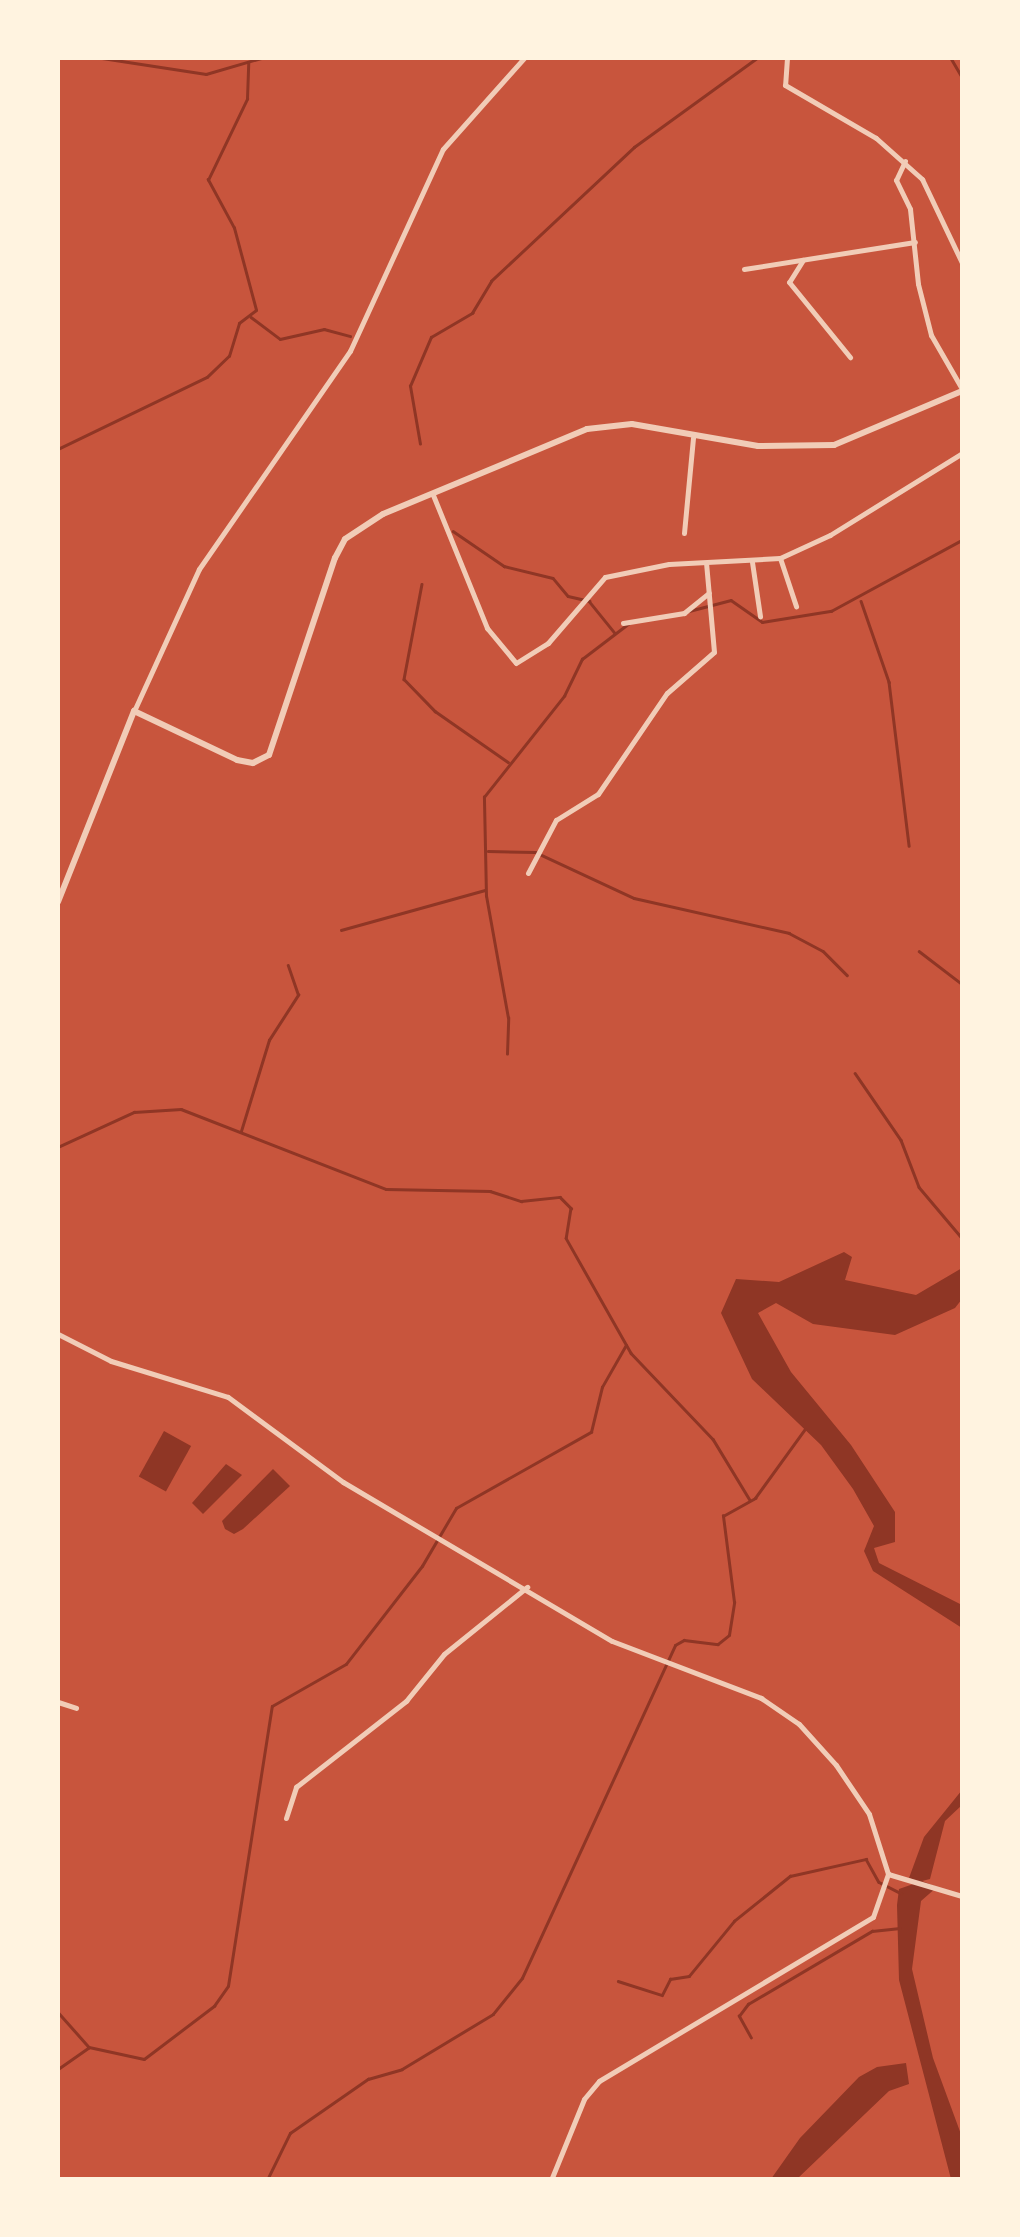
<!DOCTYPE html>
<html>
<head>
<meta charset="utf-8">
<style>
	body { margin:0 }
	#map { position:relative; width:1020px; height:2237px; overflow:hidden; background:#c8553d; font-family:Jost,sans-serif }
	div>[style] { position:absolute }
	.water>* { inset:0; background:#8f3625; transform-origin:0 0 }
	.stream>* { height:2.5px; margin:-1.25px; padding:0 1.25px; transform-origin:1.25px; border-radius:1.25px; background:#8f3625 }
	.minor>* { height:5px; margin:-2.5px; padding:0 2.5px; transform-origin:2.5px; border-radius:2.5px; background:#f1ccb7 }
	.tertiary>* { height:6px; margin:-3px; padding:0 3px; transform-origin:3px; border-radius:3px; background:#f1ccb7 }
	span { translate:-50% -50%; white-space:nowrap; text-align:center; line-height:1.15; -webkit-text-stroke:9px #fff3e0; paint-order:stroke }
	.frame { position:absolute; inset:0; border:60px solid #fff3e0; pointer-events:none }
</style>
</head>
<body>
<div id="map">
	<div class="water">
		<div style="clip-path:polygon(844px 1252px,852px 1257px,845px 1280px,916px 1295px,962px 1268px,962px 1299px,955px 1308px,895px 1335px,813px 1324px,776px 1303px,758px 1313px,791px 1372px,851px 1445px,895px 1512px,895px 1542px,874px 1548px,879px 1563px,962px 1605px,962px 1628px,873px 1571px,864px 1551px,874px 1526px,853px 1489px,821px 1445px,752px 1379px,721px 1313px,736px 1279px,779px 1282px)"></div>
		<div style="left:164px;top:1431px;width:31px;height:52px;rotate:29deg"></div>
		<div style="clip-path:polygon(226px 1464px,242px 1475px,203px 1514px,192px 1503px)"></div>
		<div style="clip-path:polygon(273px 1469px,290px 1486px,243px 1529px,234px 1534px,225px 1529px,222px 1521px)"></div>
		<div style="clip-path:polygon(962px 1790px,962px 1805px,945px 1821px,930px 1879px,922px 1881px,937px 1887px,921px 1901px,912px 1969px,933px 2058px,962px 2137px,962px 2179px,951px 2179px,899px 1980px,897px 1905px,899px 1889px,919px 1882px,909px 1878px,924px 1837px)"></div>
		<div style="clip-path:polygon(906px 2063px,909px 2084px,889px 2091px,797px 2179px,771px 2179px,800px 2138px,859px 2077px,877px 2067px)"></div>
	</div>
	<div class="stream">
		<div style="left:102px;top:58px;width:105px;rotate:8.7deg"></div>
		<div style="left:206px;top:74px;width:57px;rotate:-16.2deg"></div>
		<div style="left:951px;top:58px;width:22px;rotate:60deg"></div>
		<div style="left:251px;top:317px;width:36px;rotate:37deg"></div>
		<div style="left:280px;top:339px;width:45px;rotate:-12.8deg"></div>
		<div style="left:324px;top:329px;width:27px;rotate:15deg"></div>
		<div style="left:420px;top:444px;width:59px;rotate:-99.8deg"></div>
		<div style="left:410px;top:386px;width:53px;rotate:-66.8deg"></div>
		<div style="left:431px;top:337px;width:48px;rotate:-30.3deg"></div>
		<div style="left:472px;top:313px;width:37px;rotate:-59deg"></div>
		<div style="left:491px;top:281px;width:196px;rotate:-43.1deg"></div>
		<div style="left:634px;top:147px;width:152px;rotate:-35.9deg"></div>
		<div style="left:58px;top:449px;width:165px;rotate:-25.8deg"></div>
		<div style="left:207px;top:377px;width:30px;rotate:-44deg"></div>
		<div style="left:229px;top:356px;width:34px;rotate:-73deg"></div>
		<div style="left:239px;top:323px;width:21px;rotate:-37deg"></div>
		<div style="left:256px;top:310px;width:85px;rotate:-105deg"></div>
		<div style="left:234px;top:228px;width:55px;rotate:-118.4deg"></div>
		<div style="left:208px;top:180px;width:90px;rotate:-64.3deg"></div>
		<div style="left:247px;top:99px;width:36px;rotate:-88deg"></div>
		<div style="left:453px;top:531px;width:62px;rotate:34.5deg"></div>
		<div style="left:504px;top:566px;width:50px;rotate:13.8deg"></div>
		<div style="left:553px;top:578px;width:23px;rotate:50deg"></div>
		<div style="left:568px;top:596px;width:22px;rotate:13deg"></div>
		<div style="left:589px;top:601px;width:40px;rotate:51deg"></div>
		<div style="left:422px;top:584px;width:97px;rotate:100.7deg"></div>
		<div style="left:404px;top:679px;width:45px;rotate:45.9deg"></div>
		<div style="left:435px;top:711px;width:89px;rotate:34.9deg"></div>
		<div style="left:861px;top:601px;width:86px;rotate:70.9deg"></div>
		<div style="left:889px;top:682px;width:165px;rotate:83deg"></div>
		<div style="left:689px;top:611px;width:43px;rotate:-14.7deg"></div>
		<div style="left:731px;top:600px;width:38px;rotate:35deg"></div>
		<div style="left:762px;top:622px;width:70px;rotate:-9.1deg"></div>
		<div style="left:831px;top:611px;width:149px;rotate:-28.5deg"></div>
		<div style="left:488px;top:851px;width:47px;rotate:1.2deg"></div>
		<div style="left:535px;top:852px;width:109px;rotate:24.9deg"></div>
		<div style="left:634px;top:898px;width:159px;rotate:12.7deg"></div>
		<div style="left:789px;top:933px;width:38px;rotate:28deg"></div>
		<div style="left:823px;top:951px;width:34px;rotate:45deg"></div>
		<div style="left:341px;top:930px;width:149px;rotate:-15.5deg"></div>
		<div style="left:919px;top:951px;width:54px;rotate:37.5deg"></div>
		<div style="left:507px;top:1054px;width:36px;rotate:-88deg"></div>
		<div style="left:508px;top:1018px;width:124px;rotate:-100.2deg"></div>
		<div style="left:486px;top:896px;width:99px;rotate:-91.2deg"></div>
		<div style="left:484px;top:797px;width:129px;rotate:-51.6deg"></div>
		<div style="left:564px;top:696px;width:41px;rotate:-64.1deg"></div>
		<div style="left:582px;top:659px;width:58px;rotate:-37.3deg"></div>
		<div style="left:855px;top:1073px;width:81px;rotate:55.5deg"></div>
		<div style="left:901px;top:1140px;width:50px;rotate:69deg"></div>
		<div style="left:919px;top:1187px;width:67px;rotate:49.9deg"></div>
		<div style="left:241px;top:1131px;width:95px;rotate:-72.9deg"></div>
		<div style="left:269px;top:1040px;width:54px;rotate:-57.2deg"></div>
		<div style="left:298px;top:995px;width:31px;rotate:-109deg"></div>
		<div style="left:58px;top:1147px;width:84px;rotate:-24.7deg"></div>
		<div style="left:134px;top:1112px;width:47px;rotate:-3.7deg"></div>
		<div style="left:181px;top:1109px;width:220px;rotate:21.3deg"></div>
		<div style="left:386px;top:1189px;width:104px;rotate:1.1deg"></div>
		<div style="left:490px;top:1191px;width:33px;rotate:18deg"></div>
		<div style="left:521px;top:1201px;width:39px;rotate:-6deg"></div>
		<div style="left:560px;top:1197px;width:16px;rotate:45deg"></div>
		<div style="left:571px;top:1208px;width:30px;rotate:99deg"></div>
		<div style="left:566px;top:1238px;width:132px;rotate:60.5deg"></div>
		<div style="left:631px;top:1353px;width:119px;rotate:46.4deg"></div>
		<div style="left:713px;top:1439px;width:71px;rotate:58.8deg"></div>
		<div style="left:618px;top:1981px;width:46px;rotate:17.7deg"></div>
		<div style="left:662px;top:1995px;width:18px;rotate:-63deg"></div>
		<div style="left:670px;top:1979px;width:19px;rotate:-9deg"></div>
		<div style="left:689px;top:1976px;width:71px;rotate:-50.7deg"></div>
		<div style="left:734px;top:1921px;width:72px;rotate:-38.8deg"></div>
		<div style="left:790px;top:1876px;width:78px;rotate:-12.6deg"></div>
		<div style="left:866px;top:1859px;width:26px;rotate:61deg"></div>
		<div style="left:879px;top:1882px;width:25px;rotate:27deg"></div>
		<div style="left:58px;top:2012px;width:47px;rotate:48.5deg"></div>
		<div style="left:89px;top:2047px;width:56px;rotate:12.3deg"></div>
		<div style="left:144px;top:2059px;width:88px;rotate:-37.1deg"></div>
		<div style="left:214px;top:2006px;width:24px;rotate:-55deg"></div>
		<div style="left:228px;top:1986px;width:283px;rotate:-81.1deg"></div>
		<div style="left:272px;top:1706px;width:85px;rotate:-29.6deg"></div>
		<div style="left:346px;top:1664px;width:124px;rotate:-52.2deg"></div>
		<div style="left:422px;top:1566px;width:67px;rotate:-59.6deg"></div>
		<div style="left:456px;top:1508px;width:155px;rotate:-29.4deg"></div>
		<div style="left:591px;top:1432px;width:46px;rotate:-76.3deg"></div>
		<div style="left:602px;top:1387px;width:48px;rotate:-60.3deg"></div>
		<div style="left:751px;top:2038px;width:25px;rotate:-119deg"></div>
		<div style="left:739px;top:2016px;width:15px;rotate:-53deg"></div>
		<div style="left:748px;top:2004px;width:144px;rotate:-30.5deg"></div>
		<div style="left:872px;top:1931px;width:28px;rotate:-6deg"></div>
		<div style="left:58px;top:2069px;width:37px;rotate:-35deg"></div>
		<div style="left:267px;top:2180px;width:52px;rotate:-63.9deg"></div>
		<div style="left:290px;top:2133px;width:95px;rotate:-34.7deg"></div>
		<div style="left:368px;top:2079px;width:35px;rotate:-16deg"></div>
		<div style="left:402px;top:2069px;width:106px;rotate:-31.1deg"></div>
		<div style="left:493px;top:2014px;width:46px;rotate:-51.1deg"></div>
		<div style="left:522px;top:1978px;width:366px;rotate:-65.3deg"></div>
		<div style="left:675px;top:1645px;width:10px;rotate:-29deg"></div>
		<div style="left:684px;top:1640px;width:34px;rotate:7deg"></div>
		<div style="left:718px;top:1644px;width:14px;rotate:-39deg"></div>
		<div style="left:729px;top:1635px;width:33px;rotate:-81deg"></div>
		<div style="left:734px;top:1602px;width:87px;rotate:-97.3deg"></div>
		<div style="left:723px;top:1516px;width:37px;rotate:-29deg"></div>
		<div style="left:755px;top:1498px;width:85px;rotate:-54.1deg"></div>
	</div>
	<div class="minor">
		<div style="left:787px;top:58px;width:27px;rotate:94deg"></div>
		<div style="left:785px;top:85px;width:105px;rotate:30.2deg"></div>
		<div style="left:876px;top:138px;width:62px;rotate:41.7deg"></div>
		<div style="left:922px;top:179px;width:93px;rotate:64.5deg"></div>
		<div style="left:905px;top:161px;width:21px;rotate:115deg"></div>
		<div style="left:896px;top:180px;width:32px;rotate:64deg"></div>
		<div style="left:910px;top:209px;width:75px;rotate:83.9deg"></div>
		<div style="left:918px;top:284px;width:53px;rotate:75.7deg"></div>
		<div style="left:931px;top:335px;width:62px;rotate:60.1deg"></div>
		<div style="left:803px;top:260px;width:26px;rotate:122deg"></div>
		<div style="left:789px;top:282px;width:97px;rotate:50.9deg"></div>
		<div style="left:744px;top:269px;width:173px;rotate:-9deg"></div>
		<div style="left:433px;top:495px;width:144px;rotate:67.9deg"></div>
		<div style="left:487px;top:628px;width:45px;rotate:50.4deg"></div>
		<div style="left:516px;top:663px;width:38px;rotate:-32deg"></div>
		<div style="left:548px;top:643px;width:87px;rotate:-49.2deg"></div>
		<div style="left:605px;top:577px;width:65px;rotate:-11.5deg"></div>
		<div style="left:669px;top:564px;width:111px;rotate:-3.1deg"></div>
		<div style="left:780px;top:558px;width:55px;rotate:-24.7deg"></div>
		<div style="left:830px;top:535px;width:155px;rotate:-31.8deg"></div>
		<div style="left:684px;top:533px;width:96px;rotate:-84.6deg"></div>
		<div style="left:780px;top:558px;width:51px;rotate:71.6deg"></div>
		<div style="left:752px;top:562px;width:55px;rotate:81.6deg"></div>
		<div style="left:623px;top:623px;width:62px;rotate:-9.3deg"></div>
		<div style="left:684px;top:613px;width:32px;rotate:-39deg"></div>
		<div style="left:134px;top:711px;width:156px;rotate:-65.4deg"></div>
		<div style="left:199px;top:569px;width:265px;rotate:-55.3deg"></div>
		<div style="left:350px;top:351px;width:222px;rotate:-65.3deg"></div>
		<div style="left:443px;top:149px;width:122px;rotate:-48.3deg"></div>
		<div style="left:528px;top:873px;width:60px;rotate:-62.2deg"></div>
		<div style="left:556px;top:820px;width:49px;rotate:-31.8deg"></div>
		<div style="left:598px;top:794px;width:122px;rotate:-55.7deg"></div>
		<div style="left:667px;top:693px;width:62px;rotate:-41.1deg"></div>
		<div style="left:714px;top:652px;width:89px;rotate:-95.1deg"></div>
		<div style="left:58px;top:1334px;width:59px;rotate:27deg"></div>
		<div style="left:111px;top:1361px;width:122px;rotate:17.1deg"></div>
		<div style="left:228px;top:1397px;width:143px;rotate:36.5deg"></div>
		<div style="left:343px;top:1482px;width:312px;rotate:30.6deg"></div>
		<div style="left:612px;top:1641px;width:160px;rotate:20.9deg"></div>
		<div style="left:761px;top:1698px;width:46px;rotate:34.4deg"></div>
		<div style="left:799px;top:1724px;width:55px;rotate:47.9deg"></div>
		<div style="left:836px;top:1765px;width:59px;rotate:56deg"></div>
		<div style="left:869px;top:1814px;width:63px;rotate:72.4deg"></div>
		<div style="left:888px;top:1874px;width:77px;rotate:16.6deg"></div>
		<div style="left:58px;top:1702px;width:19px;rotate:18deg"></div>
		<div style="left:286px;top:1818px;width:33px;rotate:-72deg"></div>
		<div style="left:296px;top:1787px;width:140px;rotate:-38deg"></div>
		<div style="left:406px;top:1701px;width:60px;rotate:-51deg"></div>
		<div style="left:444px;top:1654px;width:107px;rotate:-38.9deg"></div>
		<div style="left:551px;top:2180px;width:87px;rotate:-67.8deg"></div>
		<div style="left:584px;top:2099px;width:23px;rotate:-50deg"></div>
		<div style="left:599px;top:2081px;width:319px;rotate:-30.9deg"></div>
		<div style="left:873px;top:1917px;width:46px;rotate:-70.8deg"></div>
	</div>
	<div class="tertiary">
		<div style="left:58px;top:902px;width:206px;rotate:-68.3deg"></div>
		<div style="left:134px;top:711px;width:114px;rotate:25.4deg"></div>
		<div style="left:237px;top:760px;width:16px;rotate:11deg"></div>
		<div style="left:253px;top:763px;width:18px;rotate:-27deg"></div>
		<div style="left:269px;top:755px;width:208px;rotate:-71.5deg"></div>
		<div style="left:335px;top:558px;width:21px;rotate:-62deg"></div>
		<div style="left:345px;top:539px;width:45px;rotate:-33.3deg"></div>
		<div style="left:383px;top:514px;width:221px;rotate:-22.6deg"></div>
		<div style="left:587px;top:429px;width:45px;rotate:-6.3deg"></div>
		<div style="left:632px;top:424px;width:128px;rotate:9.9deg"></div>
		<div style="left:758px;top:446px;width:76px;rotate:-0.8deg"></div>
		<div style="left:834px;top:445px;width:139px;rotate:-22.9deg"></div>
	</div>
	<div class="frame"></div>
</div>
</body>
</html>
